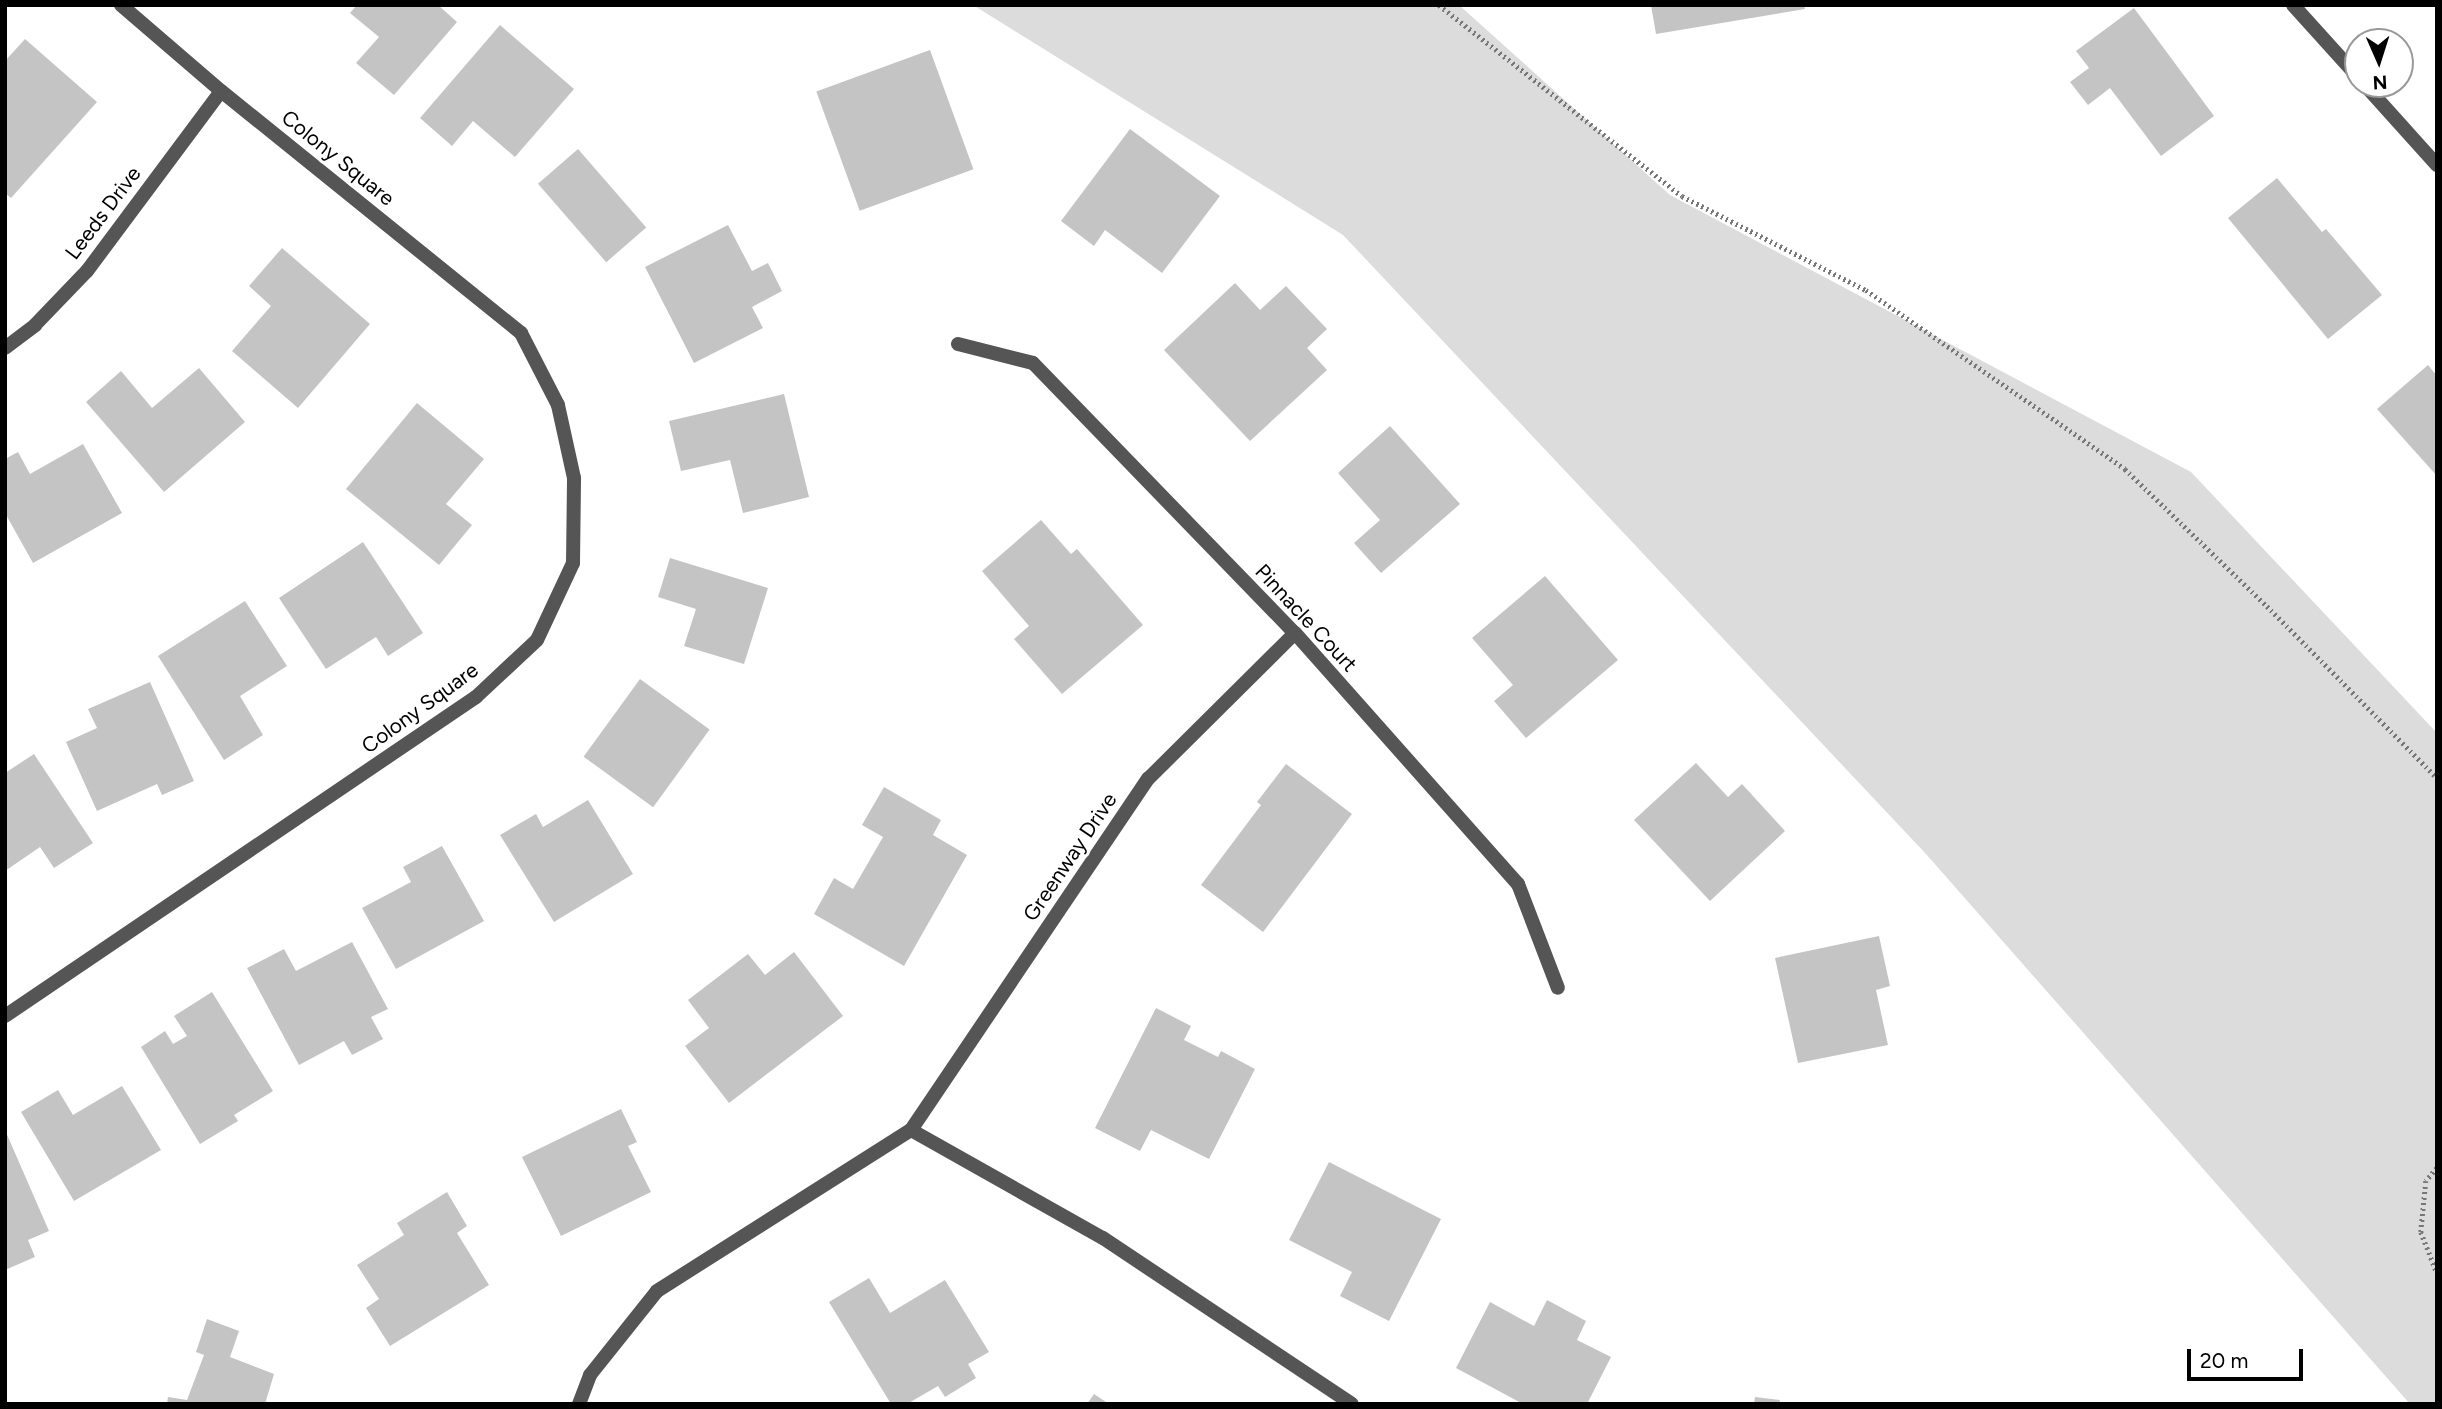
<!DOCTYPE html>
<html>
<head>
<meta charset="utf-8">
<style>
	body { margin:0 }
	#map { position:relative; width:2442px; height:1409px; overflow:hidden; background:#fff; font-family:Figtree,sans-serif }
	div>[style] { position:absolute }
	.green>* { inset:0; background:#dcdcdc }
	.building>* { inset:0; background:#c4c4c4; transform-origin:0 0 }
	.path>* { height:4.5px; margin-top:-2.25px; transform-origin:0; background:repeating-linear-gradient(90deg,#777 0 2px,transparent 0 5.5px) }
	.minor>* { height:14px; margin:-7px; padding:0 7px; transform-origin:7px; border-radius:7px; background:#555 }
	span { translate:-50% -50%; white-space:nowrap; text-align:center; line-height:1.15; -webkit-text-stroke:6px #fff; paint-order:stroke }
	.street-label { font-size:21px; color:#000 }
	.frame { position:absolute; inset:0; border:7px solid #000; pointer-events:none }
	.north { position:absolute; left:2344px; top:28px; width:70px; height:70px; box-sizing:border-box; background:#fff; border:2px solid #999; border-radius:50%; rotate:177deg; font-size:19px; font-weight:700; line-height:28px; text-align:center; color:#000 }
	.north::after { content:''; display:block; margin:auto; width:24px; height:32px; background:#000; clip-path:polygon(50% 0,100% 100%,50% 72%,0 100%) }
	.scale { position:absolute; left:2187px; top:1349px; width:116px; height:32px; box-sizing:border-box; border:4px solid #000; border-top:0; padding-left:9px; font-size:21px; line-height:24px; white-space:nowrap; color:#000; -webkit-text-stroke:5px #fff; paint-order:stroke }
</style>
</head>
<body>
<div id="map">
	<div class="green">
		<div style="clip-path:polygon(973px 5px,1459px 5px,1670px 195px,2191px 472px,2437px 733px,2437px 1404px,2410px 1404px,1926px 854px,1343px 235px)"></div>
	</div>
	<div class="building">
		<div style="clip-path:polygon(357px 5px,438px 5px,457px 22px,394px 95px,356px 63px,379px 37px,350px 13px)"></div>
		<div style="clip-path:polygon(1651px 5px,1804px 5px,1805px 9px,1656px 34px)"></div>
		<div style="clip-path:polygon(2134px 8px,2214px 116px,2161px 156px,2110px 88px,2088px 105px,2070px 82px,2089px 68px,2076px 51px)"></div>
		<div style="clip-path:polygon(500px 25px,574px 89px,515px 157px,473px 121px,452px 146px,420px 118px)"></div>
		<div style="clip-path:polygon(25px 39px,97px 102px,11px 198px,5px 193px,5px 61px)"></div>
		<div style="left:930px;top:50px;width:127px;height:121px;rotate:70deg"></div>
		<div style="clip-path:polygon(1130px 129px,1220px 196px,1162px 273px,1105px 230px,1094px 246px,1061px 221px)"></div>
		<div style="left:578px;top:149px;width:104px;height:53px;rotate:49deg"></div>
		<div style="clip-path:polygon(2277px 178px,2322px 232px,2326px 229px,2382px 295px,2328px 339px,2228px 218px)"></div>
		<div style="clip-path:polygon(728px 225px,752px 271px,768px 263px,782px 291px,752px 307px,763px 328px,694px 363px,645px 267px)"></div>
		<div style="clip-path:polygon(282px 248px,370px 324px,298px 408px,232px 351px,271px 306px,249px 286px)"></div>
		<div style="clip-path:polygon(1235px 283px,1260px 310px,1286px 286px,1327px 329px,1307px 348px,1327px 370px,1250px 441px,1164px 350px)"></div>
		<div style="clip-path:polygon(2428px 365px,2437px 376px,2437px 476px,2377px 409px)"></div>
		<div style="clip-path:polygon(199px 368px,245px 422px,164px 492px,86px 402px,121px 371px,152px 408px)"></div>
		<div style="clip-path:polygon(784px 394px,809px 497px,743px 513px,730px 460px,681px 471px,669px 421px)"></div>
		<div style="clip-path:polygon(417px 403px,484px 459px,446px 504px,472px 525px,439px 565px,346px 489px)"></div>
		<div style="clip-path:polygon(1390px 426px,1460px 504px,1381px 573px,1354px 543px,1380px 520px,1338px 473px)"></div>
		<div style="clip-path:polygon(83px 444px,122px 513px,33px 563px,5px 513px,5px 459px,18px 452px,30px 474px)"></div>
		<div style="clip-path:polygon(1041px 520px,1071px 554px,1077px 549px,1143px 625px,1062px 694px,1014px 639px,1029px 626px,982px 571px)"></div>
		<div style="clip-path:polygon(363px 542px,423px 633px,388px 656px,376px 637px,326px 669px,279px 598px)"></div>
		<div style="clip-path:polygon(670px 558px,768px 588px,744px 664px,684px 646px,696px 609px,658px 597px)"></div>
		<div style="clip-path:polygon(1545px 576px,1618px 660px,1526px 738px,1494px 701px,1513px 685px,1472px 638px)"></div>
		<div style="clip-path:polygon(245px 601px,287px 666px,240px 696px,263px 735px,224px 760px,158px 656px)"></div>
		<div style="left:640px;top:679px;width:86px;height:96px;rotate:36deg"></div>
		<div style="clip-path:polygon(150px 682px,194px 781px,162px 795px,157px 784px,97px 811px,66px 742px,97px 728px,88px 709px)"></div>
		<div style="clip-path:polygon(34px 754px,93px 843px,54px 868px,40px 847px,5px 871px,5px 773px)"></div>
		<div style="clip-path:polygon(1696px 763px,1728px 797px,1742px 784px,1785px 831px,1710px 901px,1634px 820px)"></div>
		<div style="clip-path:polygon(1286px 764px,1352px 814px,1263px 932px,1201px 885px,1261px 805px,1257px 802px)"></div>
		<div style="clip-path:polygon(884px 787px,941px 820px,933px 835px,967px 855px,904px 966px,814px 914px,834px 878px,853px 889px,883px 837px,862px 825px)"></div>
		<div style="clip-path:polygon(588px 800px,633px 874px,554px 922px,500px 835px,536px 814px,543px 827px)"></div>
		<div style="clip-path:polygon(442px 846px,484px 921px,396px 969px,362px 908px,411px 882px,403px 867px)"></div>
		<div style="clip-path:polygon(1879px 936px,1890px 986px,1876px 990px,1888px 1045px,1798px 1063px,1775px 958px)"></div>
		<div style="clip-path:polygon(352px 942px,388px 1009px,371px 1017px,383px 1039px,352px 1055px,344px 1041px,299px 1065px,247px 968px,284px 949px,296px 971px)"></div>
		<div style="clip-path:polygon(794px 952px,843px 1016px,729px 1103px,685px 1046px,709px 1028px,688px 1000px,748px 954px,765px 975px)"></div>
		<div style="clip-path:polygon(212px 992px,273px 1091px,234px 1115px,238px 1121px,200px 1144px,141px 1047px,165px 1031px,173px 1044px,187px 1036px,174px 1016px)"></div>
		<div style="clip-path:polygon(1156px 1008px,1191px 1026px,1184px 1040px,1218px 1057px,1221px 1051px,1255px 1069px,1209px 1159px,1151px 1130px,1140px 1151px,1095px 1128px)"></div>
		<div style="clip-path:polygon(122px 1086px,161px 1150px,74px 1201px,21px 1112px,58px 1090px,73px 1115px)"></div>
		<div style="clip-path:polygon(621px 1109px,637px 1142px,628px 1146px,651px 1192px,561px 1236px,522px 1157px)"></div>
		<div style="clip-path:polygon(5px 1130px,49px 1231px,28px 1240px,35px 1257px,5px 1270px)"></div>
		<div style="clip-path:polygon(1329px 1162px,1441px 1219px,1389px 1321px,1340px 1296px,1352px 1272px,1289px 1240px)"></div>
		<div style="clip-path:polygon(447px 1192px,467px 1226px,457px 1233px,489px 1285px,390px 1346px,366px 1308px,379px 1299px,357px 1265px,404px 1235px,397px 1223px)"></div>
		<div style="clip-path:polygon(869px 1278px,890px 1313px,945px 1280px,989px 1352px,968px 1364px,976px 1378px,945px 1397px,938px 1386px,907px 1404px,891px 1404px,829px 1302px)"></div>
		<div style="clip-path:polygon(1547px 1300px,1586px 1321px,1577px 1340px,1611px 1357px,1587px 1404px,1523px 1404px,1456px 1368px,1490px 1302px,1534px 1326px)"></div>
		<div style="clip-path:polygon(207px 1319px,239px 1331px,230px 1357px,274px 1374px,265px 1404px,167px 1404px,168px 1397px,187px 1400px,204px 1355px,196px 1352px)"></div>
		<div style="clip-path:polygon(1094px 1394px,1109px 1404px,1087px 1404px)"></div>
		<div style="clip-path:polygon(1755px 1397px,1780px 1400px,1779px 1404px,1754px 1404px)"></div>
	</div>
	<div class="path">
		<div style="left:1439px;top:5px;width:309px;rotate:38.2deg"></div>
		<div style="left:1682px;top:196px;width:207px;rotate:27.1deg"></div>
		<div style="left:1866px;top:290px;width:315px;rotate:34.6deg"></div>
		<div style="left:2125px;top:469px;width:197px;rotate:44deg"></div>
		<div style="left:2267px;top:606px;width:242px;rotate:45.3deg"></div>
		<div style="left:2437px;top:1168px;width:17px;rotate:130deg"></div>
		<div style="left:2426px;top:1181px;width:51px;rotate:95.6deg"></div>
		<div style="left:2421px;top:1232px;width:44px;rotate:68.7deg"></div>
	</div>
	<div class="minor">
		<div style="left:2293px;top:5px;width:97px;rotate:47.9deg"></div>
		<div style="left:2364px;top:84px;width:109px;rotate:48deg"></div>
		<div style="left:958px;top:344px;width:77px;rotate:14.2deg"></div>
		<div style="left:1033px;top:363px;width:376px;rotate:45.9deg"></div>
		<div style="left:1295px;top:633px;width:336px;rotate:48.4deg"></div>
		<div style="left:1518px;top:884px;width:111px;rotate:69deg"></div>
		<div style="left:5px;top:348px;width:38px;rotate:-37deg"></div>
		<div style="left:35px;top:325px;width:75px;rotate:-46.1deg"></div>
		<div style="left:87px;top:271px;width:224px;rotate:-53.3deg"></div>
		<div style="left:5px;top:1016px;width:569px;rotate:-34.11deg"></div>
		<div style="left:476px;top:697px;width:83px;rotate:-43.1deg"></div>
		<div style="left:537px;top:640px;width:85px;rotate:-64.9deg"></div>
		<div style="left:573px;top:563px;width:85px;rotate:-89.3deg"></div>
		<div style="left:574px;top:478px;width:75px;rotate:-102.4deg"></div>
		<div style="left:558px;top:405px;width:81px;rotate:-117.2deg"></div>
		<div style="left:521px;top:333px;width:385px;rotate:-141.1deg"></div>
		<div style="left:221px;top:91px;width:132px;rotate:-139.3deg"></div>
		<div style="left:911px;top:1130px;width:424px;rotate:-56deg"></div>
		<div style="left:1148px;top:779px;width:207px;rotate:-44.8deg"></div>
		<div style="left:579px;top:1404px;width:31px;rotate:-69deg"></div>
		<div style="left:590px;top:1375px;width:107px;rotate:-51.4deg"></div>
		<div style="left:657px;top:1291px;width:301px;rotate:-32.4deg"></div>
		<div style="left:911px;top:1130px;width:220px;rotate:29.4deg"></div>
		<div style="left:1103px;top:1238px;width:299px;rotate:33.7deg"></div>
	</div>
	<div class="street-label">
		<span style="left:338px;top:158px;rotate:39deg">Colony Square</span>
		<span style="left:103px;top:213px;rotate:-53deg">Leeds Drive</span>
		<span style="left:1306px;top:618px;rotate:47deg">Pinnacle Court</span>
		<span style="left:420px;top:708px;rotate:-36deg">Colony Square</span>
		<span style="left:1070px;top:857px;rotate:-56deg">Greenway Drive</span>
	</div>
	<div class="frame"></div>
	<div class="north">N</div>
	<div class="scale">20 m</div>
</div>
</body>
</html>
